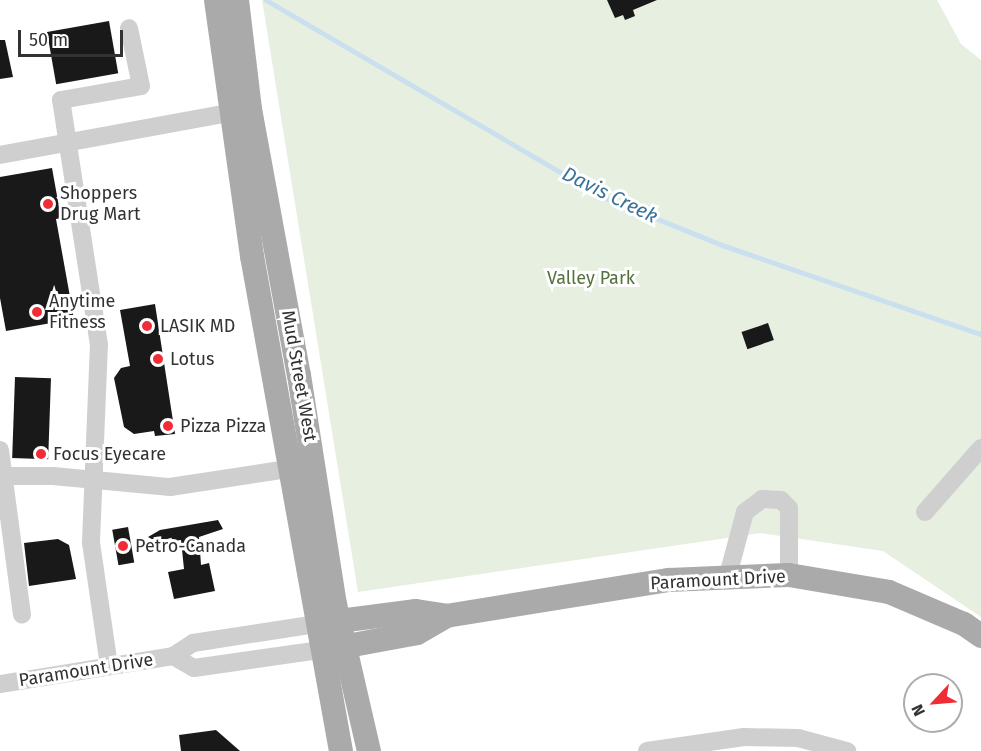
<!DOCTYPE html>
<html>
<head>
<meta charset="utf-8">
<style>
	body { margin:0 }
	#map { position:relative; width:981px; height:751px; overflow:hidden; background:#fff; font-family:"Fira Sans",sans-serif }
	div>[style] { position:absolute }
	.green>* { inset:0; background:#e7efe0 }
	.stream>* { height:4.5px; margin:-2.25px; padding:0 2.25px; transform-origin:2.25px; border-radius:2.25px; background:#cbe0ef }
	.building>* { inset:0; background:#191919; transform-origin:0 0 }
	.minor>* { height:18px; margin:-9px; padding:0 9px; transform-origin:9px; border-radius:9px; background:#cfcfcf }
	.major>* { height:24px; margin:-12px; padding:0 12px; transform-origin:12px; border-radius:12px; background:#aaa }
	.dots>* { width:16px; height:16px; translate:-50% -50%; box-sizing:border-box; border:3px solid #fff; border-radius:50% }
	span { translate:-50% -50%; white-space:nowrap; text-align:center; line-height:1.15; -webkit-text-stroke:6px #fff; paint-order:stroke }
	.poi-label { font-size:18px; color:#323232 }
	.left { translate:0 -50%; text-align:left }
	.park-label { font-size:18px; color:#53713b }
	.street-label { font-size:18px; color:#323232 }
	.water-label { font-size:20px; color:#39729a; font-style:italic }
	.north { position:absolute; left:903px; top:673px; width:60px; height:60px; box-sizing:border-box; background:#fff; border:2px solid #adadad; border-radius:50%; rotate:244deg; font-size:16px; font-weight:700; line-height:24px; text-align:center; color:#323232 }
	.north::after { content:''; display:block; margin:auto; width:21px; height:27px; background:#f02d37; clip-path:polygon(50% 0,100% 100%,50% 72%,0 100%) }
	.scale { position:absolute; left:18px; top:30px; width:105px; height:27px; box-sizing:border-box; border:3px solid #323232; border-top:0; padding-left:8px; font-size:18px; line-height:21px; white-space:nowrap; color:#323232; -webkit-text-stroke:4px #fff; paint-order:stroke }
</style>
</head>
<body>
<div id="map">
	<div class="green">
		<div style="clip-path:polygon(262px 0,937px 0,961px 44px,981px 60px,981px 617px,883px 551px,761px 533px,358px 592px)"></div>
	</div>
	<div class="stream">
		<div style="left:266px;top:0;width:388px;rotate:30.3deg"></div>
		<div style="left:601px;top:196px;width:134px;rotate:22deg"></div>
		<div style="left:725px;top:246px;width:271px;rotate:19deg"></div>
	</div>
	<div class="building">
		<div style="clip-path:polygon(607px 0,657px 0,633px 10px,635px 16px,625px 20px,623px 15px,615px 18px)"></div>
		<div style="left:109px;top:21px;width:53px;height:63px;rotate:80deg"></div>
		<div style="clip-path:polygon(0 40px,5px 40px,13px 77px,0 79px)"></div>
		<div style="clip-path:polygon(52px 168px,61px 218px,56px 219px,74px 319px,6px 331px,0 298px,0 177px)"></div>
		<div style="clip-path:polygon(155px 304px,175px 434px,155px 436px,154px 431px,134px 434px,124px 427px,114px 378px,121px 368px,130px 366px,120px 310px)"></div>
		<div style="left:768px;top:323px;width:18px;height:28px;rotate:71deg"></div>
		<div style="left:15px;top:377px;width:36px;height:81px;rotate:2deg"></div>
		<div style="clip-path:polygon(218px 520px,223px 529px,199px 537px,201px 565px,209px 563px,215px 591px,174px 599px,168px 572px,184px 569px,181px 540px,159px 543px,148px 537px,160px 530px)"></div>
		<div style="left:128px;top:527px;width:36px;height:16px;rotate:80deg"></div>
		<div style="clip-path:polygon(58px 539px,69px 545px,76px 579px,29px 586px,24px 543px)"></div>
		<div style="clip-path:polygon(216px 730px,240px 751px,181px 751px,179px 735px)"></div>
	</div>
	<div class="minor">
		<div style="left:0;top:155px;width:233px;rotate:-10.4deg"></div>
		<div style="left:0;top:450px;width:166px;rotate:82.4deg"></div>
		<div style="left:4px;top:476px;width:49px"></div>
		<div style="left:53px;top:476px;width:118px;rotate:5.4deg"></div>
		<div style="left:170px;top:487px;width:119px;rotate:-8.7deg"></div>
		<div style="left:925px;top:512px;width:85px;rotate:-48.8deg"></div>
		<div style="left:728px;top:575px;width:65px;rotate:-74.9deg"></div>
		<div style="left:745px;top:512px;width:21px;rotate:-37deg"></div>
		<div style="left:762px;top:499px;width:19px;rotate:3deg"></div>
		<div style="left:781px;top:500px;width:11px;rotate:45deg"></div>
		<div style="left:789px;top:508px;width:67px;rotate:90deg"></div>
		<div style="left:173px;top:656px;width:24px;rotate:30deg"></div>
		<div style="left:194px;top:668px;width:128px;rotate:-8.1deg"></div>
		<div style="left:109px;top:666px;width:125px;rotate:-98.3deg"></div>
		<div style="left:91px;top:542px;width:197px;rotate:-87.7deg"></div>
		<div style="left:99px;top:345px;width:248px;rotate:-98.8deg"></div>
		<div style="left:61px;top:100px;width:81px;rotate:-9.9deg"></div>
		<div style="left:141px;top:86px;width:59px;rotate:-101.7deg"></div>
		<div style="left:0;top:684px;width:175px;rotate:-9.2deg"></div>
		<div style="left:173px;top:656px;width:24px;rotate:-33deg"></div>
		<div style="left:193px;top:643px;width:124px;rotate:-8.8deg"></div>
		<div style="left:647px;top:751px;width:98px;rotate:-8.2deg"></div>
		<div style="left:744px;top:737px;width:54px;rotate:1.1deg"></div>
		<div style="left:798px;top:738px;width:51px;rotate:14.9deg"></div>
	</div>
	<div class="major">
		<div style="left:216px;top:0;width:259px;rotate:82deg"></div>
		<div style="left:252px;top:256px;width:503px;rotate:79.81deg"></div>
		<div style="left:237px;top:0;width:110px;rotate:83.2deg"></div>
		<div style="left:250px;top:109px;width:270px;rotate:79.6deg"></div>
		<div style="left:299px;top:375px;width:232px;rotate:81.1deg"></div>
		<div style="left:335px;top:604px;width:151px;rotate:77deg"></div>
		<div style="left:324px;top:623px;width:93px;rotate:-7.4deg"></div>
		<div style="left:416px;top:611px;width:30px;rotate:9deg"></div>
		<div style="left:446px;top:616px;width:226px;rotate:-9.2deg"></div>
		<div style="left:669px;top:580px;width:120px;rotate:-2.4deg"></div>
		<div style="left:789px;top:575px;width:101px;rotate:9.6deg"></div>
		<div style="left:889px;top:592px;width:82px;rotate:23.1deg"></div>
		<div style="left:964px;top:624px;width:21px;rotate:35deg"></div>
		<div style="left:331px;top:649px;width:87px;rotate:-10.5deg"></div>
		<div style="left:417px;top:633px;width:34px;rotate:-30deg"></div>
	</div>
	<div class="dots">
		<div style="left:48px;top:204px;background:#f02d37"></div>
		<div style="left:37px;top:312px;background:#f02d37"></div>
		<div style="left:147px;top:326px;background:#f02d37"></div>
		<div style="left:158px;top:359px;background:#f02d37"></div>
		<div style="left:168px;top:426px;background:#f02d37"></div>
		<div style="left:41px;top:454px;background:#f02d37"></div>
		<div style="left:123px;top:546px;background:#f02d37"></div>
	</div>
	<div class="poi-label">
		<span class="left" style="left:60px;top:204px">Shoppers<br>Drug Mart</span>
		<span class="left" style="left:49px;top:312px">Anytime<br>Fitness</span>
		<span class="left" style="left:160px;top:326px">LASIK MD</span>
		<span class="left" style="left:170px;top:359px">Lotus</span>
		<span class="left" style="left:180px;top:426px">Pizza Pizza</span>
		<span class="left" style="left:53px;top:454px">Focus Eyecare</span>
		<span class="left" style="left:135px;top:546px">Petro-Canada</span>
	</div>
	<div class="park-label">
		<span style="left:591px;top:278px">Valley Park</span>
	</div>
	<div class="street-label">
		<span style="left:299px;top:376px;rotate:80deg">Mud Street West</span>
		<span style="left:718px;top:580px;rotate:-3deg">Paramount Drive</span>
		<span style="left:86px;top:670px;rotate:-9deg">Paramount Drive</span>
	</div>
	<div class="water-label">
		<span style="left:610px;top:195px;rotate:26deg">Davis Creek</span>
	</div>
	<div class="north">N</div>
	<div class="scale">50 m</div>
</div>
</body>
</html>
